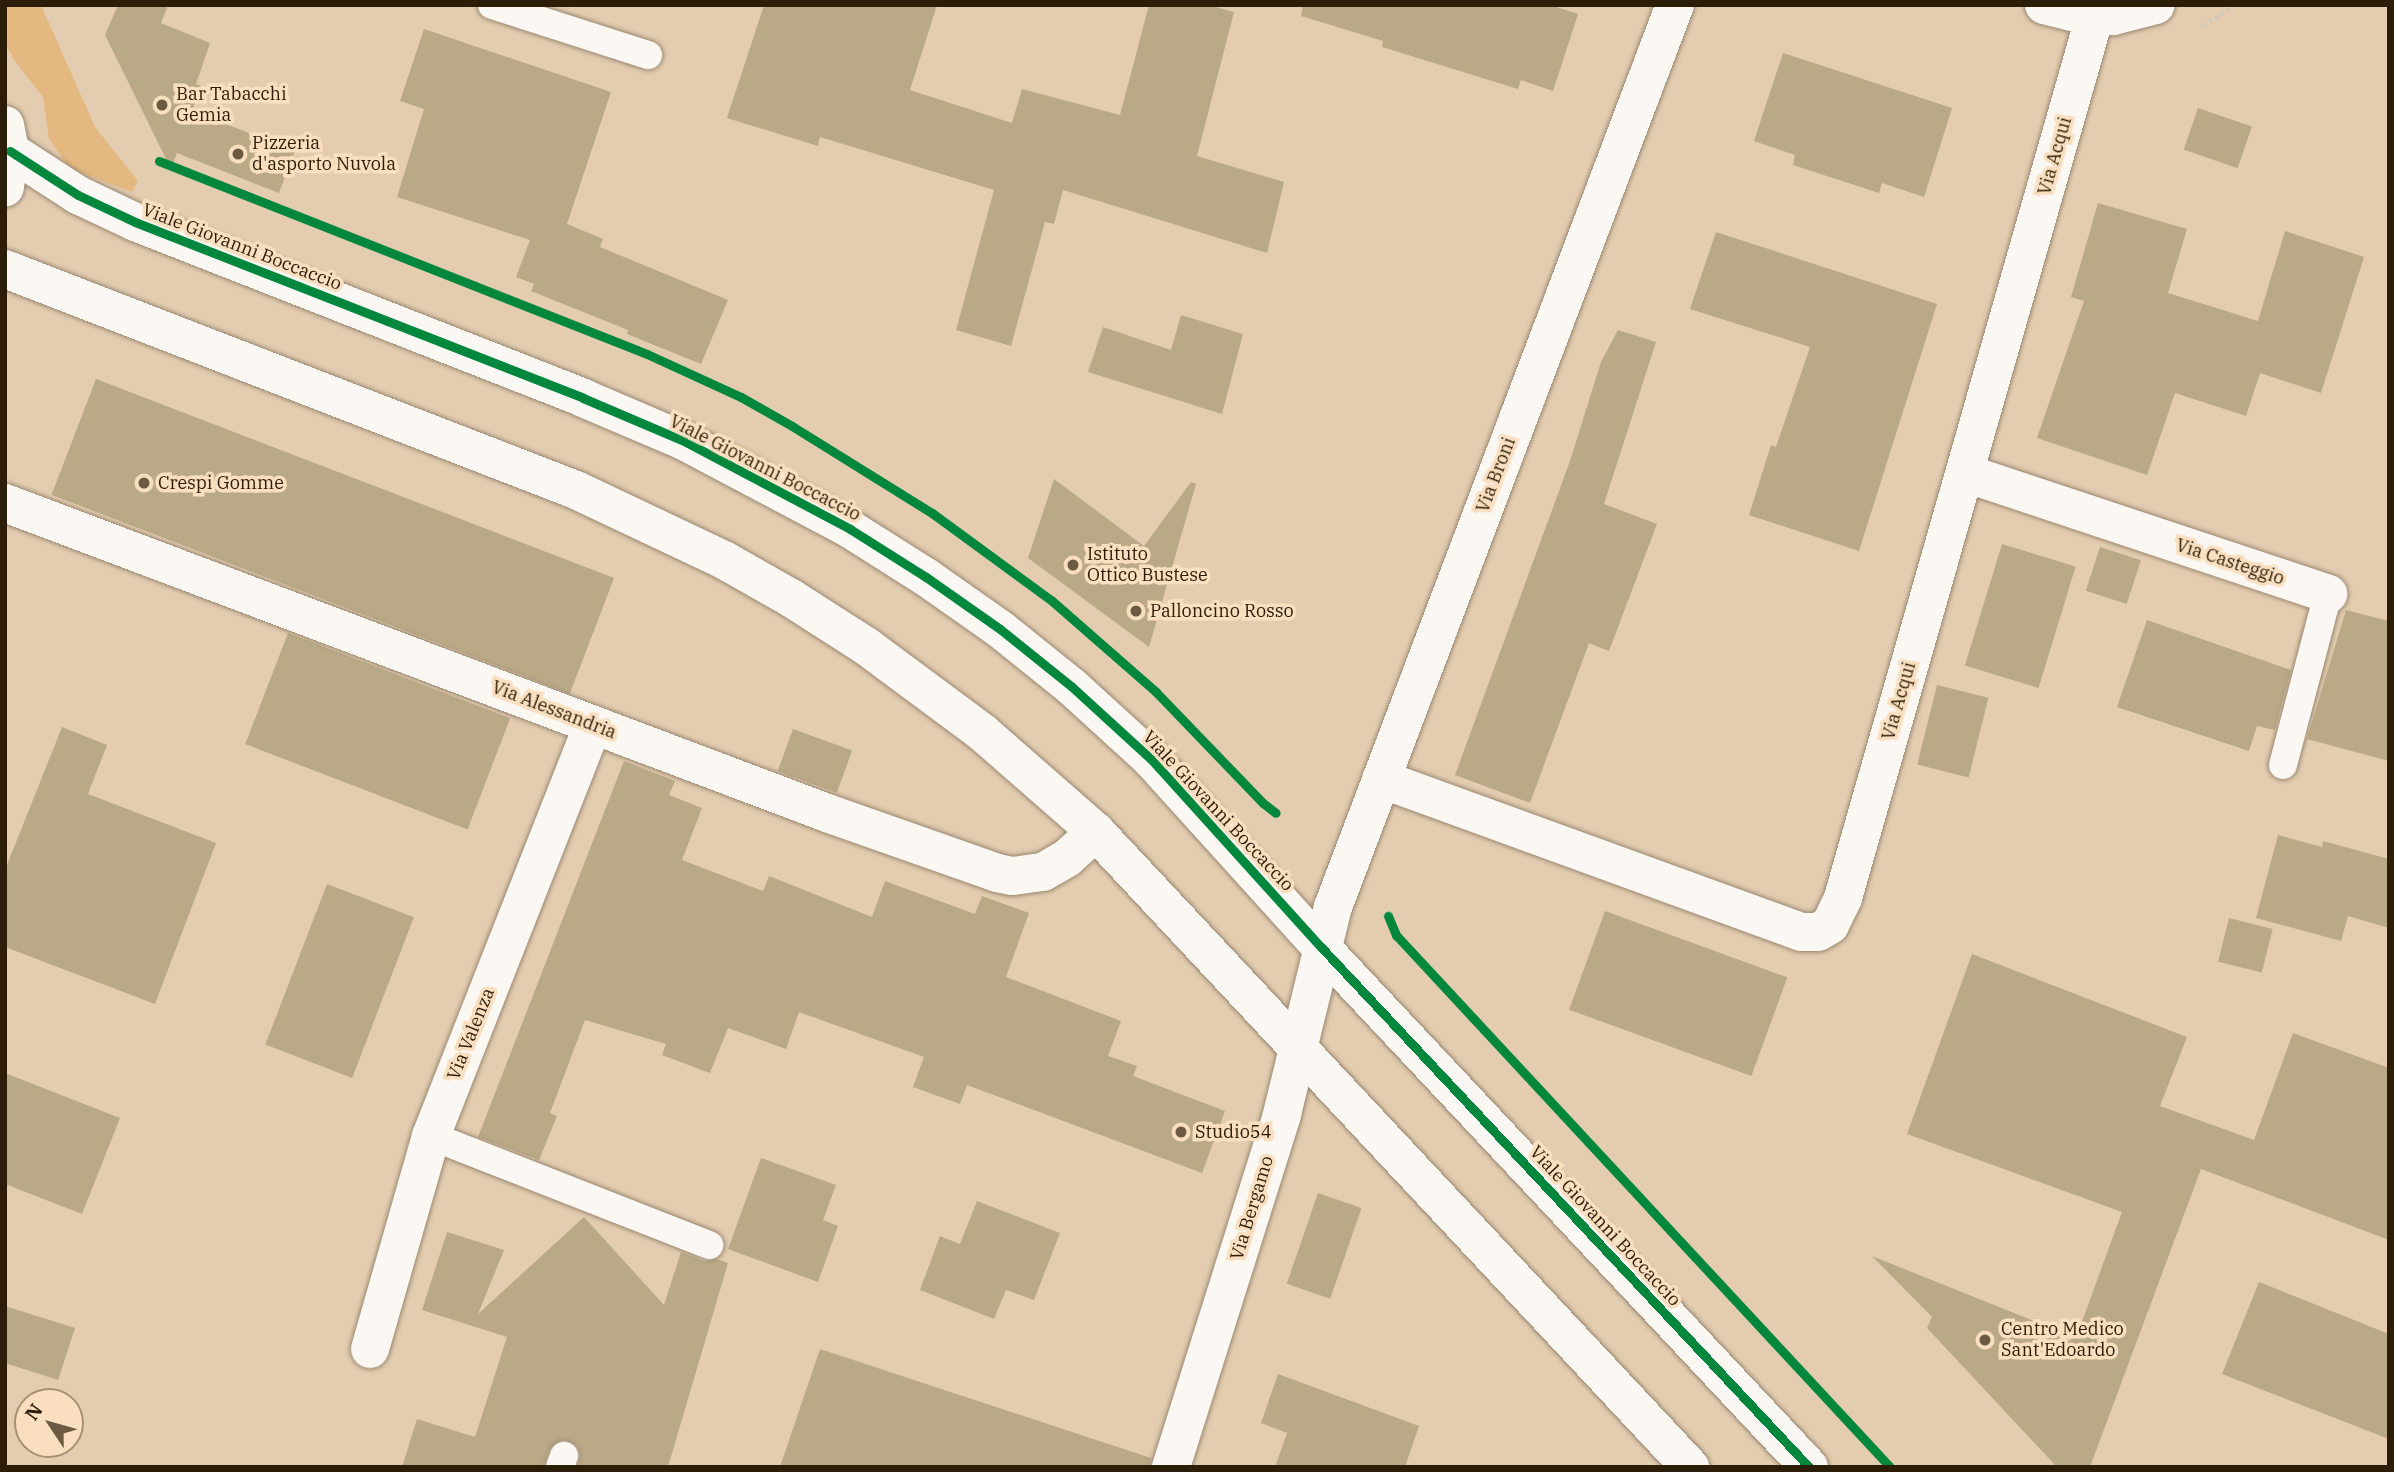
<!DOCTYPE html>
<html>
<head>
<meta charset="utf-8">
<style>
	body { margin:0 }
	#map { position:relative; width:2394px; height:1472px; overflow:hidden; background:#e3ccb0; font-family:"IBM Plex Serif",serif }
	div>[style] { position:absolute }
	.green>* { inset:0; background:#e3b881 }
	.building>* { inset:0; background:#baa987; transform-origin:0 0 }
	.path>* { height:4.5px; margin-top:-2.25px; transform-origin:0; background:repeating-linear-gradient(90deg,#cec7be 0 2px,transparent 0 7px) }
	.roads { filter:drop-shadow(0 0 2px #9a8872) drop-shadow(0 0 2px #9a8872) }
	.service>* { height:28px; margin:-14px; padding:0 14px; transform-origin:14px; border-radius:14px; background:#fbf7f3 }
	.minor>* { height:38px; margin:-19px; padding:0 19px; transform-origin:19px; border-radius:19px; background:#fbf7f3 }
	.tertiary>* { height:38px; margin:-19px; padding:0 19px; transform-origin:19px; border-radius:19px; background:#fbf7f3 }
	.secondary>* { height:38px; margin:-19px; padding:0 19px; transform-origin:19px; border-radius:19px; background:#fbf7f3 }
	.cycleway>* { height:9px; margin:-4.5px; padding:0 4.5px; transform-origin:4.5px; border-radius:4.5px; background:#00873e }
	.dots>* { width:19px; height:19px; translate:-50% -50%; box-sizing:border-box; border:4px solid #f9dfc0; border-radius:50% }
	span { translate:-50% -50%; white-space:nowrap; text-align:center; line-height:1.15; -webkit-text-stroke:7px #f9dfc0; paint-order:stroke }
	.poi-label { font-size:18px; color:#2c1d08 }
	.left { translate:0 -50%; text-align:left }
	.street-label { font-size:18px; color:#2c1d08 }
	.frame { position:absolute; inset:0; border:7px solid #2c1d08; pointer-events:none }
	.north { position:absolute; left:14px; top:1388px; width:70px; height:70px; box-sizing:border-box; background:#f9dfc0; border:2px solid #a79176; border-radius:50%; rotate:306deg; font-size:19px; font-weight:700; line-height:28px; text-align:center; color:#2c1d08 }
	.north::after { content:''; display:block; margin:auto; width:24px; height:32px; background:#6c5a43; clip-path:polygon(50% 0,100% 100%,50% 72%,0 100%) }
</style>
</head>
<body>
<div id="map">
	<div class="green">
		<div style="clip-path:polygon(5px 5px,41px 5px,95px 127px,138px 181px,132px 192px,69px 168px,49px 139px,43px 97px,14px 60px,5px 42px)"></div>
	</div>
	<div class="building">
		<div style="clip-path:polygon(118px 5px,168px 5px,161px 23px,210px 43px,196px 84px,201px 86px,192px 111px,295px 151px,279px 193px,177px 153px,171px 169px,105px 35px)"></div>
		<div style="clip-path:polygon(764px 5px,937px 5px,910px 90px,1012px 123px,1022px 89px,1120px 115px,1149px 5px,1208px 5px,1234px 12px,1197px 156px,1284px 182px,1267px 253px,1063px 190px,1054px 224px,1045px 222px,1011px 346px,956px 330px,994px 190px,820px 137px,818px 146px,727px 118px)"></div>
		<div style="clip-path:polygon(1303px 5px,1550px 5px,1578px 14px,1553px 91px,1521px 80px,1518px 89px,1382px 47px,1383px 41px,1301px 16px)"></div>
		<div style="clip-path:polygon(424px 29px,611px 92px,567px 224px,603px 239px,600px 247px,728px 300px,701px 364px,627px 334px,628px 330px,531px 291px,534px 284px,516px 277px,530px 240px,397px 197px,424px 109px,400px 101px)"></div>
		<div style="clip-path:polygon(1783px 53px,1952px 108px,1924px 197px,1882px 183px,1879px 193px,1793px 165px,1795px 155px,1754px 141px)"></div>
		<div style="left:2198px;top:108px;width:57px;height:44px;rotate:19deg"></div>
		<div style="clip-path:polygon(2098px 203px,2187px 229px,2168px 293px,2258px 321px,2285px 231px,2364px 257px,2321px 393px,2260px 373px,2246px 416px,2175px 393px,2147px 475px,2037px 438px,2084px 301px,2071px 297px)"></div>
		<div style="clip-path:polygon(1716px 232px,1937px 304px,1859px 551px,1749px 515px,1771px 445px,1776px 447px,1810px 347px,1690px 309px)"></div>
		<div style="clip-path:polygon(1181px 315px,1243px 334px,1222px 414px,1088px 372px,1103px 327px,1171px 350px)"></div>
		<div style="clip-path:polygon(1618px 330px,1656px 342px,1604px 504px,1657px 524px,1609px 651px,1589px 643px,1530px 803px,1455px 775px,1570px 461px,1601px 362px)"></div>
		<div style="left:96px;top:379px;width:555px;height:124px;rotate:21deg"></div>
		<div style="clip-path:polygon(1054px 479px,1144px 546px,1191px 482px,1196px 484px,1149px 647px,1028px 558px)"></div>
		<div style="left:2002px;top:544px;width:77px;height:127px;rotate:17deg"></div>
		<div style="left:2100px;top:547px;width:43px;height:46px;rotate:18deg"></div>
		<div style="clip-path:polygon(2346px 610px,2389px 621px,2389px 761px,2307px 739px)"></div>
		<div style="clip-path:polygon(2147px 620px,2291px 670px,2275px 730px,2257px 726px,2249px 751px,2117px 707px)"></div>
		<div style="left:288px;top:633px;width:238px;height:119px;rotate:21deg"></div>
		<div style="left:1937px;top:685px;width:53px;height:82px;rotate:14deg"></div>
		<div style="clip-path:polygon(62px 727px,107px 745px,88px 794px,216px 843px,155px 1004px,5px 947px,5px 870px)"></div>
		<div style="left:793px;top:729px;width:63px;height:45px;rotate:20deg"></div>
		<div style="clip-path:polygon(624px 761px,675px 781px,669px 795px,702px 808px,682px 860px,763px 891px,769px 876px,872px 917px,885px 881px,975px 914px,982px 896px,1029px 913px,1006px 977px,1121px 1021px,1108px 1056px,1137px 1066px,1133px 1076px,1225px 1111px,1202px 1173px,967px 1085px,960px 1104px,913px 1087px,924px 1057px,799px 1012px,786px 1049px,728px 1028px,710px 1073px,662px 1055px,666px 1044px,585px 1020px,550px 1113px,557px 1116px,539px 1160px,478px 1137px)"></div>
		<div style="clip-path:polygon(2278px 835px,2322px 847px,2323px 841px,2389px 859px,2389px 928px,2348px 916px,2341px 941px,2256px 918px)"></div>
		<div style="left:327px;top:884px;width:93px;height:172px;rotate:21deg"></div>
		<div style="left:1605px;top:911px;width:194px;height:105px;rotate:20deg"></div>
		<div style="left:2229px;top:918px;width:45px;height:45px;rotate:14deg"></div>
		<div style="clip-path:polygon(1972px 954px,2187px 1037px,2160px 1106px,2254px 1140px,2293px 1033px,2389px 1068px,2389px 1240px,2201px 1169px,2090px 1467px,2057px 1467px,1927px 1328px,1932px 1317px,1872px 1256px,2076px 1338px,2122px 1212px,1907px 1134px)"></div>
		<div style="clip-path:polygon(5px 1073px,120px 1118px,82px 1214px,5px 1184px)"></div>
		<div style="clip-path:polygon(761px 1158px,836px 1185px,823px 1220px,838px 1226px,818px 1282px,728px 1249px)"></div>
		<div style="left:1318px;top:1193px;width:46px;height:96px;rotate:19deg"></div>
		<div style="clip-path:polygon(977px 1201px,1060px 1233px,1034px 1300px,1006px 1290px,994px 1319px,920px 1290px,940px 1236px,960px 1244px)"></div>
		<div style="clip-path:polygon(584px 1217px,664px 1305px,681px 1252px,704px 1261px,717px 1259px,728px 1263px,668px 1467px,578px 1467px,580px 1454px,577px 1446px,562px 1440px,549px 1450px,544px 1467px,402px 1467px,417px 1419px,475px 1437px,507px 1337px,422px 1310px,447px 1232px,504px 1250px,478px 1314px)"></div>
		<div style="clip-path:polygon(2259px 1282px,2389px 1334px,2389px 1439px,2222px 1374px)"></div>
		<div style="clip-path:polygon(5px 1306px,75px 1328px,58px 1380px,5px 1363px)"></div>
		<div style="clip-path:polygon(820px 1349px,1151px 1458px,1150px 1467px,780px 1467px)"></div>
		<div style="clip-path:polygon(1278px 1374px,1419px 1426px,1405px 1467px,1275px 1467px,1287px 1433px,1261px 1423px)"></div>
	</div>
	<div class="path">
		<div style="left:2204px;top:25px;width:37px;rotate:-33deg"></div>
	</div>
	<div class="roads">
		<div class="service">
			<div style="left:492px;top:5px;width:164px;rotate:17.8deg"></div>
			<div style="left:2283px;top:765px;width:177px;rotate:-75.3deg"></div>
			<div style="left:431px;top:1136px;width:299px;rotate:21.4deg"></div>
			<div style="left:560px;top:1467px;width:12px;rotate:-70deg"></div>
		</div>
		<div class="minor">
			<div style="left:2044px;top:5px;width:34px;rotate:14deg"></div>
			<div style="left:2077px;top:13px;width:36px;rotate:5deg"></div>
			<div style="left:2113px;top:16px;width:44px;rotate:-14.3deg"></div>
			<div style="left:1965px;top:473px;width:383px;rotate:18.4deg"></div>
			<div style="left:5px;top:503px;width:879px;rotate:20.66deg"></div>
			<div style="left:827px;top:813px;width:180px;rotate:19.4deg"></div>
			<div style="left:997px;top:873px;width:16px;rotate:11deg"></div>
			<div style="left:1013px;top:876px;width:30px;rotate:-8deg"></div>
			<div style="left:1043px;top:872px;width:28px;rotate:-30deg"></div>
			<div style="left:1067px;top:858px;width:39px;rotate:-42deg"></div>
			<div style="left:1381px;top:779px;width:447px;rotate:20deg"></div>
			<div style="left:1801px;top:932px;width:17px"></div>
			<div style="left:1818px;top:932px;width:14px;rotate:-30deg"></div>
			<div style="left:1830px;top:925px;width:30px;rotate:-64deg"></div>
			<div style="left:1843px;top:898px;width:918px;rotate:-74.07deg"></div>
			<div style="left:370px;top:1349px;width:222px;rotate:-74deg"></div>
			<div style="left:431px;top:1136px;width:442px;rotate:-68.5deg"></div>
			<div style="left:1171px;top:1467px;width:370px;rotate:-72.5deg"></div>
			<div style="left:1282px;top:1114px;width:213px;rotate:-76.2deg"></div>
			<div style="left:1333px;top:907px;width:965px;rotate:-69.24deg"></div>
		</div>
		<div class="tertiary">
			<div style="left:10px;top:151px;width:81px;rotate:32.9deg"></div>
			<div style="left:78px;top:195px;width:63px;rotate:25.3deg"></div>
			<div style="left:135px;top:222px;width:481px;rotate:21.4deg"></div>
			<div style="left:583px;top:398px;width:112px;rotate:23.1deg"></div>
			<div style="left:686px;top:442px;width:186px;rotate:27.9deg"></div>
			<div style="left:850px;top:529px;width:90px;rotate:32.3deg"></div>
			<div style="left:926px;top:577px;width:90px;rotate:35.1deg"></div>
			<div style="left:1000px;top:629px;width:91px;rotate:38.8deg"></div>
			<div style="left:1071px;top:686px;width:108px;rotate:42.4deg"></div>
			<div style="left:1151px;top:759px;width:253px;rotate:47.9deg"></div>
			<div style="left:1321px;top:947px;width:713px;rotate:46.82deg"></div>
			<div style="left:5px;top:269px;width:612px;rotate:21.16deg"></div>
			<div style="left:576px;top:490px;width:164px;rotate:25.3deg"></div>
			<div style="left:724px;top:560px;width:77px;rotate:29.6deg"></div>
			<div style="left:791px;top:598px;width:89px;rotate:32.6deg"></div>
			<div style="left:866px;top:646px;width:146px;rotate:36.6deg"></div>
			<div style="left:983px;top:733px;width:150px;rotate:41.2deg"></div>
			<div style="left:1096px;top:832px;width:870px;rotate:46.91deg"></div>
		</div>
		<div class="secondary">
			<div style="left:5px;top:125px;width:26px;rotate:79deg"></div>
			<div style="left:10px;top:151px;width:37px;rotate:98deg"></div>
		</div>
	</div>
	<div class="cycleway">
		<div style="left:10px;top:151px;width:81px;rotate:32.9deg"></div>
		<div style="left:78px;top:195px;width:63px;rotate:25.3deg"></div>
		<div style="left:135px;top:222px;width:481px;rotate:21.4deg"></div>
		<div style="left:583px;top:398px;width:112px;rotate:23.1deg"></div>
		<div style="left:686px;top:442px;width:186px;rotate:27.9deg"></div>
		<div style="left:850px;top:529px;width:90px;rotate:32.3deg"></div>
		<div style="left:926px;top:577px;width:90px;rotate:35.1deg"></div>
		<div style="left:1000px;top:629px;width:91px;rotate:38.8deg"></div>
		<div style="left:1071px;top:686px;width:108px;rotate:42.4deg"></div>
		<div style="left:1151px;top:759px;width:253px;rotate:47.9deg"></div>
		<div style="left:1321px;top:947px;width:713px;rotate:46.82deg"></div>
		<div style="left:159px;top:161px;width:525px;rotate:21.58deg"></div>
		<div style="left:647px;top:354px;width:103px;rotate:24.6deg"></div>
		<div style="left:741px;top:397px;width:59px;rotate:29.6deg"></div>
		<div style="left:792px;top:426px;width:165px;rotate:31.9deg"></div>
		<div style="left:932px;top:513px;width:147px;rotate:36.2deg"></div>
		<div style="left:1051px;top:600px;width:140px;rotate:41.2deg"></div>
		<div style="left:1156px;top:692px;width:154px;rotate:46.1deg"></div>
		<div style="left:1263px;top:803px;width:16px;rotate:38deg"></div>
		<div style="left:1388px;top:916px;width:21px;rotate:67deg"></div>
		<div style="left:1396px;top:935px;width:726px;rotate:47.12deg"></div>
	</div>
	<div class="dots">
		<div style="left:162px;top:105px;background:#6c5a43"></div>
		<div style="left:238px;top:154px;background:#6c5a43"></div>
		<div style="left:144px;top:483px;background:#6c5a43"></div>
		<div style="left:1073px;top:565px;background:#6c5a43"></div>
		<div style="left:1136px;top:611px;background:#6c5a43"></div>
		<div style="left:1181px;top:1132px;background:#6c5a43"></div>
		<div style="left:1985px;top:1340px;background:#6c5a43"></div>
	</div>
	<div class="poi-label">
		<span class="left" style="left:176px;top:105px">Bar Tabacchi<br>Gemia</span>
		<span class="left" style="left:252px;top:154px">Pizzeria<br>d'asporto Nuvola</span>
		<span class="left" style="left:158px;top:483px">Crespi Gomme</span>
		<span class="left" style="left:1087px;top:565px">Istituto<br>Ottico Bustese</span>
		<span class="left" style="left:1150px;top:611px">Palloncino Rosso</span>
		<span class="left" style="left:1195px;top:1132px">Studio54</span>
		<span class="left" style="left:2001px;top:1340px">Centro Medico<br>Sant'Edoardo</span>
	</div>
	<div class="street-label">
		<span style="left:2055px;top:156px;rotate:-74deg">Via Acqui</span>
		<span style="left:242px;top:247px;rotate:21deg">Viale Giovanni Boccaccio</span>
		<span style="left:765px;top:468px;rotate:27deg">Viale Giovanni Boccaccio</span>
		<span style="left:1496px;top:475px;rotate:-69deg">Via Broni</span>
		<span style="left:2230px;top:562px;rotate:18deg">Via Casteggio</span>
		<span style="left:1899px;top:701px;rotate:-74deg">Via Acqui</span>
		<span style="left:554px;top:710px;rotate:21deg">Via Alessandria</span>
		<span style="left:1218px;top:811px;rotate:47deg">Viale Giovanni Boccaccio</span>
		<span style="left:471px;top:1034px;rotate:-68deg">Via Valenza</span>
		<span style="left:1252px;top:1208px;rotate:-73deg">Via Bergamo</span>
		<span style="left:1605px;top:1226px;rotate:47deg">Viale Giovanni Boccaccio</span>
	</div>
	<div class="frame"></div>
	<div class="north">N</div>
</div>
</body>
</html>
